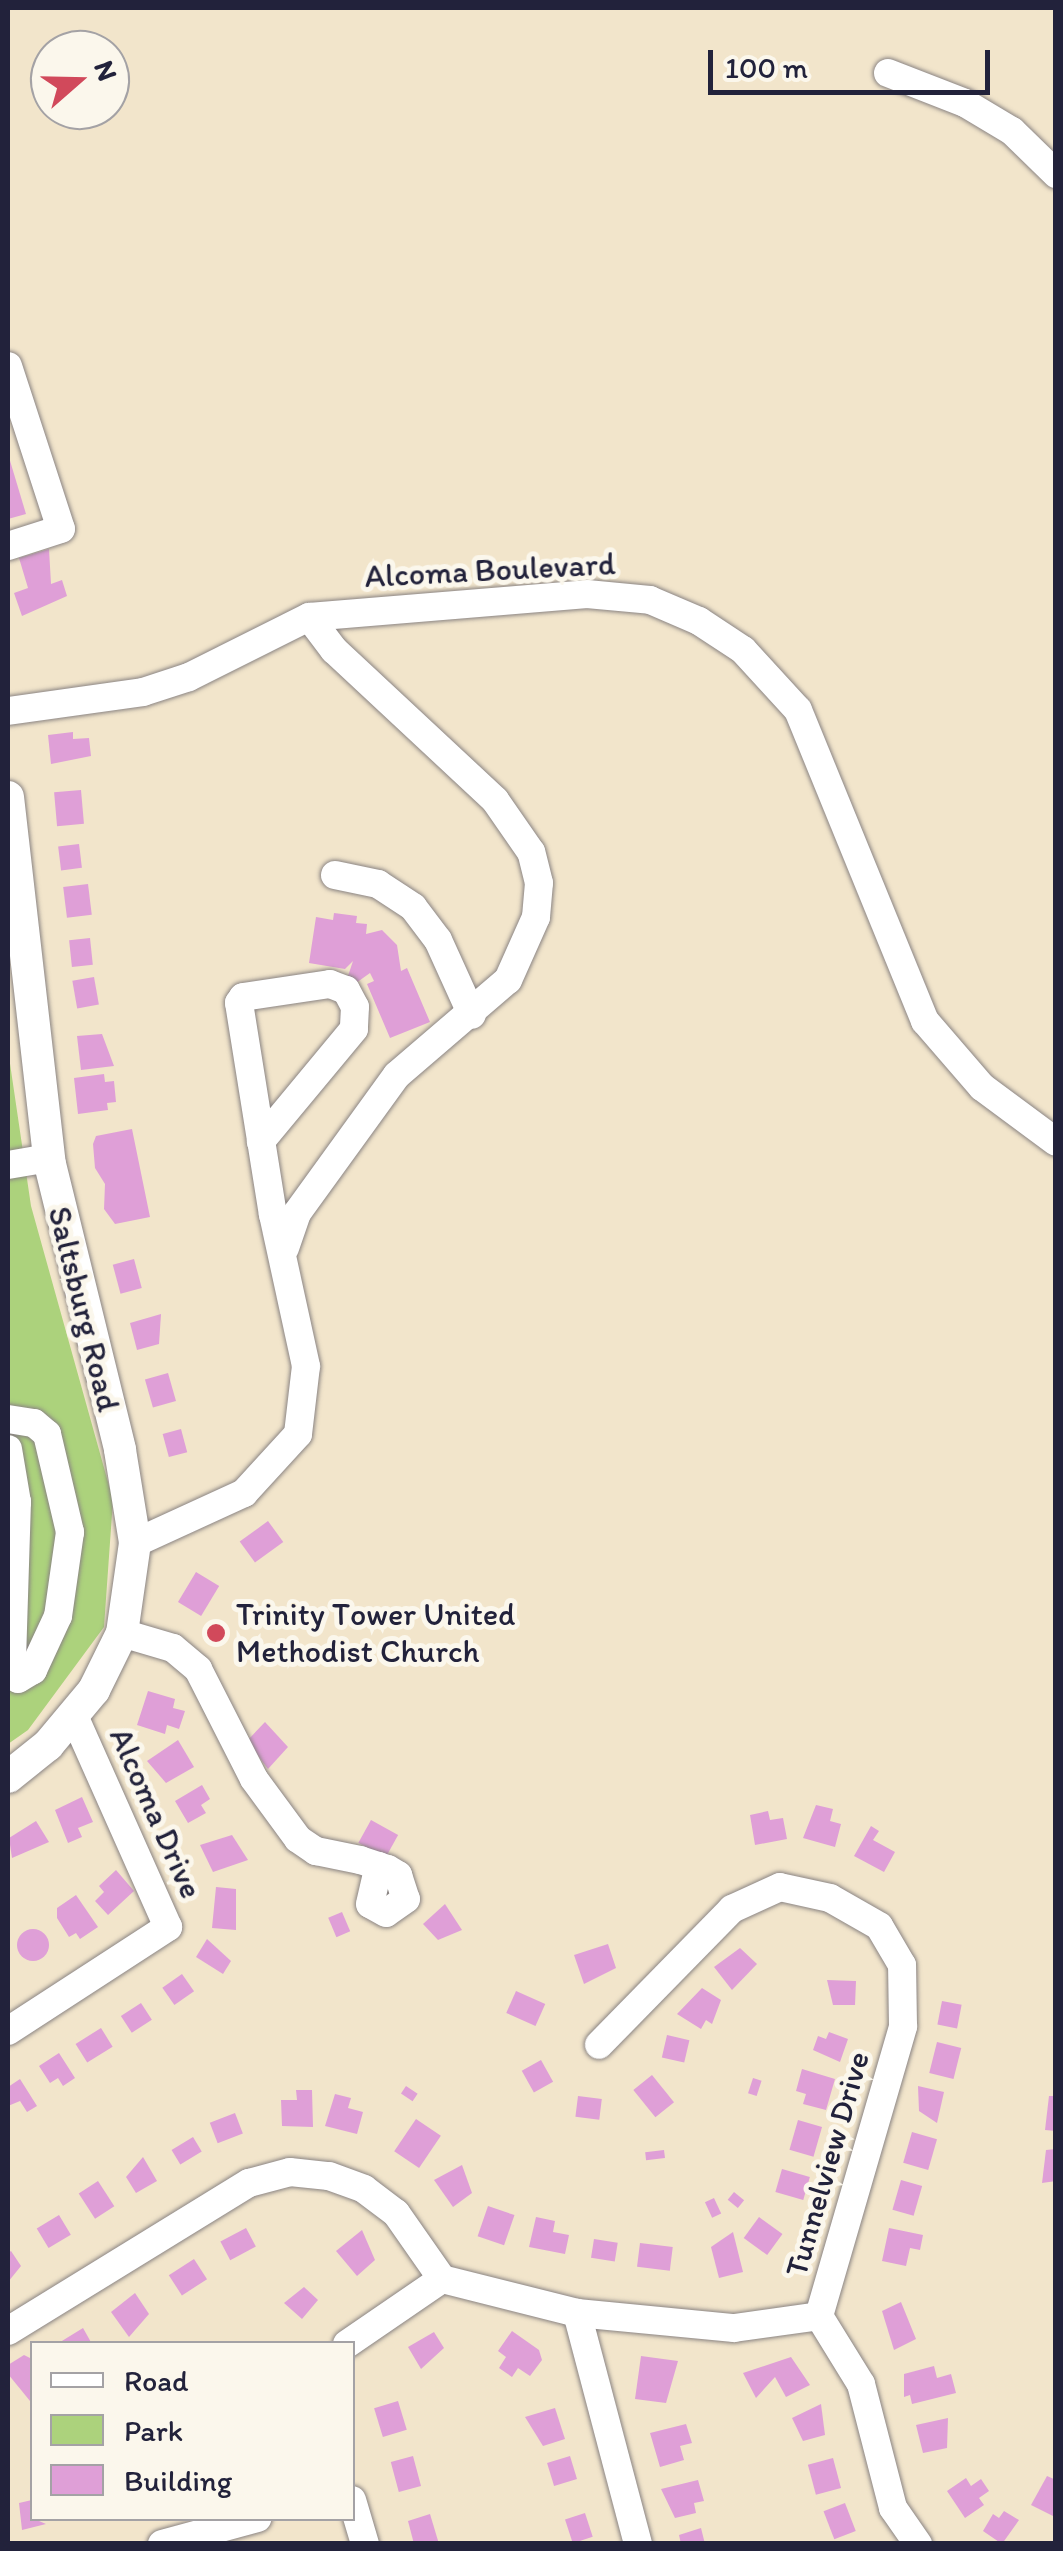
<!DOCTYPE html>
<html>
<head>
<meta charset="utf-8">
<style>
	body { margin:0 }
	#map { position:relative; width:1063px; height:2551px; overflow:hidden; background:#f2e5cb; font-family:Itim,sans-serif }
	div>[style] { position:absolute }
	.green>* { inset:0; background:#acd27c }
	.building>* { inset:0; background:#df9fd7; transform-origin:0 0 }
	.round { border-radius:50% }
	.roads { filter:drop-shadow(0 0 2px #8a8483) drop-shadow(0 0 2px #8a8483) }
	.minor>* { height:28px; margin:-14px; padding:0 14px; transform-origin:14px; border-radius:14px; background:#fff }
	.major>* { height:32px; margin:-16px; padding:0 16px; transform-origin:16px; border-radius:16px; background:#fff }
	.dots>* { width:28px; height:28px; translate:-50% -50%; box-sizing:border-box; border:5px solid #fbf7ec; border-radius:50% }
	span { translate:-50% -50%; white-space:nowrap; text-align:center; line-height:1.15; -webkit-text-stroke:10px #fbf7ec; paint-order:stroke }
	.street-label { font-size:32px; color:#22223b }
	.poi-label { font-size:32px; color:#22223b }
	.left { translate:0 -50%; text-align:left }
	.frame { position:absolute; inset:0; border:10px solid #22223b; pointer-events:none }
	.legend { position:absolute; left:30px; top:2341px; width:325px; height:180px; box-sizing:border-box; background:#fbf7ec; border:2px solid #a4a2a5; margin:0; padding:12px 18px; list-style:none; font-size:30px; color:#22223b }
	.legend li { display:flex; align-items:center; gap:20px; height:50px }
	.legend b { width:50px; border:2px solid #a4a2a5 }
	.north { position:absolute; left:30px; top:30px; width:100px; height:100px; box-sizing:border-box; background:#fbf7ec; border:2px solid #a4a2a5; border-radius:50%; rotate:70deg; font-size:28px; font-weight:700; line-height:40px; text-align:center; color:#22223b }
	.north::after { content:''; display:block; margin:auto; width:35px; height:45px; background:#d1495b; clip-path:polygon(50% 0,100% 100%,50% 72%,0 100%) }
	.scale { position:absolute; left:708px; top:50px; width:282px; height:45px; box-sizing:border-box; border:5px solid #22223b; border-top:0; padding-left:12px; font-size:30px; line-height:35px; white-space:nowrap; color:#22223b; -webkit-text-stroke:8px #fbf7ec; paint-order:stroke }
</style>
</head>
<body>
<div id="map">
	<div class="green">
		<div style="clip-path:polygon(8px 1050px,31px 1206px,113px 1500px,104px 1627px,28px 1730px,8px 1744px)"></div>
	</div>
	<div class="building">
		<div style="clip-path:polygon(8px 454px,26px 514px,8px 519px)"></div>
		<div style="clip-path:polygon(49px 549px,51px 584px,62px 580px,67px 596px,22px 616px,14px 593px,28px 588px,19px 558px)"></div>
		<div style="clip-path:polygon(73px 732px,73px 739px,89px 738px,91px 756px,51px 764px,48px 735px)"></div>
		<div style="left:81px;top:790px;width:34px;height:27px;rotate:85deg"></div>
		<div style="left:79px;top:844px;width:24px;height:21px;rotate:83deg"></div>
		<div style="left:88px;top:884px;width:31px;height:25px;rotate:83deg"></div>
		<div style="clip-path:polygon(334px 913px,357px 916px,356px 923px,367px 924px,366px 934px,382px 930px,397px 945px,401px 971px,407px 968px,430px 1022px,390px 1038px,367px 984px,374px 981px,370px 973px,356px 983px,348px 976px,353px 961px,345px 969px,309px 963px,316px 917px,333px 920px)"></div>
		<div style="left:90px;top:938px;width:27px;height:21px;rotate:84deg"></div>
		<div style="left:94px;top:977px;width:28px;height:22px;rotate:80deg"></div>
		<div style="clip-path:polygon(102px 1034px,114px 1066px,81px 1070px,77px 1036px)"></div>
		<div style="clip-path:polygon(104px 1074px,105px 1082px,114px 1081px,116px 1102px,107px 1103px,108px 1110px,78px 1114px,74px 1078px)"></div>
		<div style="clip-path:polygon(132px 1129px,150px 1217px,115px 1224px,104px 1209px,105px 1184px,95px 1168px,93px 1144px,96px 1136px)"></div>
		<div style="left:134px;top:1259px;width:30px;height:22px;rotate:75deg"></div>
		<div style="clip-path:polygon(161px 1314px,159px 1344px,137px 1350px,130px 1323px)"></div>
		<div style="left:168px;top:1373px;width:29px;height:24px;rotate:74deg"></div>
		<div style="left:181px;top:1429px;width:24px;height:19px;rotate:75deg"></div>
		<div style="left:268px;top:1521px;width:26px;height:35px;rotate:54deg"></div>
		<div style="left:196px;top:1572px;width:27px;height:35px;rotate:31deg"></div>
		<div style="clip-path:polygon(148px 1691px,175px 1699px,173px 1708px,185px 1711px,179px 1729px,167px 1725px,165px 1734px,137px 1725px)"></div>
		<div style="clip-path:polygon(265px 1722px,288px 1747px,268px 1769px,247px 1741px)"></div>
		<div style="clip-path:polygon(178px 1740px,194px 1767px,166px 1783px,147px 1761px)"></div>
		<div style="clip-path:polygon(202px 1785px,210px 1799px,201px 1805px,206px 1813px,188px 1823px,175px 1801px)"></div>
		<div style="clip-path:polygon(82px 1797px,93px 1822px,78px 1828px,82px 1837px,68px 1843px,55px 1810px)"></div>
		<div style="clip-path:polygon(816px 1805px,833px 1809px,830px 1821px,841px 1824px,835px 1847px,803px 1838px)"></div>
		<div style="clip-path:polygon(768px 1811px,770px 1820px,783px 1818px,787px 1839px,755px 1845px,750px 1815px)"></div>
		<div style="left:371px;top:1820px;width:31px;height:26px;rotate:29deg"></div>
		<div style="clip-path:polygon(36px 1821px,49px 1842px,12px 1858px,9px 1838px)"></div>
		<div style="clip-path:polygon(871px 1826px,879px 1831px,873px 1840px,895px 1852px,884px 1872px,854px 1856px)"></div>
		<div style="clip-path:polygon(232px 1835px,248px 1860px,213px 1872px,200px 1845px)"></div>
		<div style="clip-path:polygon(116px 1870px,134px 1891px,108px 1915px,95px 1901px,104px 1892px,99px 1886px)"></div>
		<div style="clip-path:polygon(216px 1887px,236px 1889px,236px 1930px,212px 1928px)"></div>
		<div style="clip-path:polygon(76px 1895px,98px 1927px,80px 1939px,76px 1933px,69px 1937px,57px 1918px,57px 1908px)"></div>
		<div style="clip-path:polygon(445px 1904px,462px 1930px,438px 1940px,423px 1924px)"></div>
		<div style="left:342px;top:1912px;width:21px;height:15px;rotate:67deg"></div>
		<div class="round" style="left:17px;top:1929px;width:32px;height:32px"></div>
		<div style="clip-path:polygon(207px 1939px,231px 1961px,223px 1974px,196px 1957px)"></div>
		<div style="clip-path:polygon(608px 1944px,616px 1968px,584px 1984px,574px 1955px)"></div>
		<div style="clip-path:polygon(740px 1948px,757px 1964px,732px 1990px,714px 1967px)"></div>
		<div style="left:182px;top:1974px;width:21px;height:24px;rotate:55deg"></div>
		<div style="clip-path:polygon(827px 1980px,856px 1981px,855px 2005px,833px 2005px)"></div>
		<div style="clip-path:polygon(702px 1988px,721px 2000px,712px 2024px,706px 2020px,701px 2029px,677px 2014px)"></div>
		<div style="left:516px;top:1991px;width:32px;height:24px;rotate:24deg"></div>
		<div style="left:942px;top:2001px;width:20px;height:24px;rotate:11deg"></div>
		<div style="left:141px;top:2003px;width:20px;height:24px;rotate:57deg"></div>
		<div style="left:101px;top:2028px;width:22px;height:30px;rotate:58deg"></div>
		<div style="clip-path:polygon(829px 2032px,848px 2039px,840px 2062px,813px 2050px,818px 2036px,826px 2039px)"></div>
		<div style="left:667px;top:2035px;width:23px;height:23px;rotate:13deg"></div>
		<div style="left:937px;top:2042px;width:25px;height:32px;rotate:14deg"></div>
		<div style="clip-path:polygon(59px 2053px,75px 2078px,63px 2086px,58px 2078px,50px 2083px,39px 2066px)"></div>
		<div style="left:541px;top:2060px;width:25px;height:22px;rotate:61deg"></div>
		<div style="clip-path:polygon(802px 2069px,835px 2079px,826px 2110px,803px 2104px,806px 2094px,796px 2091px)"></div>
		<div style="left:652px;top:2075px;width:35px;height:24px;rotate:51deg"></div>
		<div style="left:753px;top:2078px;width:9px;height:16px;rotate:18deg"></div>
		<div style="clip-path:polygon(20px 2079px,37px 2106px,27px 2112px,20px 2101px,8px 2106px,8px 2087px)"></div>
		<div style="left:406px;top:2086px;width:14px;height:9px;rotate:34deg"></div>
		<div style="clip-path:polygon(918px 2086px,944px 2092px,937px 2123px,919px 2111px)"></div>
		<div style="clip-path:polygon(296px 2090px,312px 2090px,313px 2127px,282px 2126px,281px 2100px,297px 2100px)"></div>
		<div style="clip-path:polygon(335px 2094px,351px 2098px,348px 2108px,363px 2112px,357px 2134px,325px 2126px)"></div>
		<div style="left:578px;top:2096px;width:24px;height:21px;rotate:7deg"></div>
		<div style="clip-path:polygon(1049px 2096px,1056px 2096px,1056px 2131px,1045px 2130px)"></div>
		<div style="left:235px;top:2113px;width:22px;height:27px;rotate:69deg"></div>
		<div style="left:416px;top:2119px;width:30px;height:39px;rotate:34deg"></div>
		<div style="left:798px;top:2120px;width:25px;height:31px;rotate:16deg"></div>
		<div style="left:912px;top:2132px;width:26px;height:32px;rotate:16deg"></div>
		<div style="left:193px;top:2137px;width:17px;height:25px;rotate:59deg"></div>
		<div style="clip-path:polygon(1056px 2149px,1056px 2181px,1042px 2183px,1046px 2150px)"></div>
		<div style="left:664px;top:2150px;width:8px;height:19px;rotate:83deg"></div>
		<div style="clip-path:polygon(143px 2157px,157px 2181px,136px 2193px,126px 2177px)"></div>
		<div style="clip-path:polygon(462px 2165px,472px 2193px,453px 2207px,434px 2180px)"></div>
		<div style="left:782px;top:2169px;width:29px;height:24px;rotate:16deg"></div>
		<div style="left:901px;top:2180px;width:22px;height:31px;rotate:16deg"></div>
		<div style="left:98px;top:2181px;width:30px;height:23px;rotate:57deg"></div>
		<div style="left:734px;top:2192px;width:13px;height:10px;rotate:39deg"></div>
		<div style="left:714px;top:2198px;width:17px;height:10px;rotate:65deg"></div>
		<div style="left:488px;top:2206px;width:28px;height:32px;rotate:19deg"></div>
		<div style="left:59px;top:2215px;width:23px;height:26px;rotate:59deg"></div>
		<div style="clip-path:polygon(536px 2217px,555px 2221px,553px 2232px,569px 2235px,565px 2254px,529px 2247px)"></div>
		<div style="left:759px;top:2217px;width:29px;height:26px;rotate:36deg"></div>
		<div style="left:246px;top:2228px;width:21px;height:29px;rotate:62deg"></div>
		<div style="clip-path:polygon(889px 2228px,923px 2235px,920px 2250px,910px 2248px,906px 2266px,882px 2261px)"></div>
		<div style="clip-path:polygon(362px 2230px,375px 2260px,357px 2276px,336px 2251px)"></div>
		<div style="clip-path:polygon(733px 2232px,743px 2272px,719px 2278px,711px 2247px)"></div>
		<div style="left:594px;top:2239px;width:24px;height:19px;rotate:9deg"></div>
		<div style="left:640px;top:2243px;width:33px;height:24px;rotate:7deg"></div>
		<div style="clip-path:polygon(11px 2251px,21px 2266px,8px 2282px,8px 2253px)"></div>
		<div style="left:194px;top:2259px;width:24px;height:30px;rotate:57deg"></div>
		<div style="clip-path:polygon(304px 2287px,318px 2300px,302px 2319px,284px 2303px)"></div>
		<div style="clip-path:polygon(135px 2293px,149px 2314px,129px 2337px,111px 2312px)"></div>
		<div style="clip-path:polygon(901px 2302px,916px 2339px,894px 2350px,882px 2311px)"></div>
		<div style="clip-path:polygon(83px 2328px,92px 2344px,57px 2344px)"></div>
		<div style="clip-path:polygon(512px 2331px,539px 2350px,542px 2360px,530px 2376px,518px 2368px,512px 2377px,499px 2368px,506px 2357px,498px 2351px)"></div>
		<div style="clip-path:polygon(434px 2332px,444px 2348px,421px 2369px,408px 2347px)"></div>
		<div style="clip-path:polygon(24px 2355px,32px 2359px,30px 2401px,8px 2374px,8px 2365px)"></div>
		<div style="clip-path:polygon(641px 2356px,678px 2361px,666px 2403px,635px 2399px)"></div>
		<div style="clip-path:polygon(791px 2357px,810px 2385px,786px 2397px,775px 2377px,756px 2398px,743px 2373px)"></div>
		<div style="clip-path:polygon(934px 2366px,937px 2378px,951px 2374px,956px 2393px,912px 2404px,910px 2395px,904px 2397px,904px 2374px)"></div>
		<div style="left:398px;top:2401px;width:30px;height:25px;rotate:73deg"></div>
		<div style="clip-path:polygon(821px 2404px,825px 2435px,803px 2441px,792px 2418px)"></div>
		<div style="clip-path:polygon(555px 2408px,565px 2439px,543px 2446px,525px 2417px)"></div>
		<div style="clip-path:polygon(948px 2418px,947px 2448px,923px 2453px,916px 2425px)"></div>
		<div style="clip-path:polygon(686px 2424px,692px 2443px,680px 2446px,684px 2460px,660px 2467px,650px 2433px)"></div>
		<div style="left:413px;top:2456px;width:31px;height:23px;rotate:75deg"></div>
		<div style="left:570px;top:2456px;width:24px;height:24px;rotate:73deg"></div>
		<div style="left:833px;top:2458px;width:31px;height:26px;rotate:75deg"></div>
		<div style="clip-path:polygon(1047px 2476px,1056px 2480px,1053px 2516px,1031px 2505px)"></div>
		<div style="clip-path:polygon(966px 2478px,971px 2486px,981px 2479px,989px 2491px,979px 2498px,984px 2505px,965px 2518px,947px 2491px)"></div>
		<div style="clip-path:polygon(698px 2480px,704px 2501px,694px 2503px,696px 2513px,675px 2518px,661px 2489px)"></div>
		<div style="clip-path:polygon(32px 2500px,32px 2518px,46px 2524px,22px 2530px,19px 2503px)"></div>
		<div style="left:845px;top:2503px;width:30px;height:23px;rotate:69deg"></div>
		<div style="clip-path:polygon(1004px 2511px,1019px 2520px,1002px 2544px,983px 2531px,993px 2514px,999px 2518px)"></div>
		<div style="left:585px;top:2513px;width:25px;height:21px;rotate:72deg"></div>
		<div style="clip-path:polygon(430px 2514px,439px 2544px,414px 2544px,408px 2521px)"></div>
		<div style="clip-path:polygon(701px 2528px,705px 2544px,681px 2544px,679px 2535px)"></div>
	</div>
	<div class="roads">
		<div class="minor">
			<div style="left:888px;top:73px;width:83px;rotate:21.3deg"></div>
			<div style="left:965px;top:103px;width:55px;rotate:30.8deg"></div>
			<div style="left:1012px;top:131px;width:62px;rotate:44.3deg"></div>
			<div style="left:8px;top:366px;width:171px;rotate:72deg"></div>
			<div style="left:61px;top:529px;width:56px;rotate:162.2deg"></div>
			<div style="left:8px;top:711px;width:136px;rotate:-8deg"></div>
			<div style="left:143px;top:692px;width:48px;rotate:-18.1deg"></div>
			<div style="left:189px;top:677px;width:134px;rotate:-26.6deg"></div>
			<div style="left:309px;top:617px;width:279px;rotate:-4.7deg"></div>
			<div style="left:587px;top:594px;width:63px;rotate:5.4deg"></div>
			<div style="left:650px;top:600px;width:53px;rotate:23.2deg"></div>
			<div style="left:699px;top:621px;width:53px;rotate:33.4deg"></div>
			<div style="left:743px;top:650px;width:81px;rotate:47.5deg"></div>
			<div style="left:798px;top:710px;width:336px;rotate:67.8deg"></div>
			<div style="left:925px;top:1021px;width:87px;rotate:49.2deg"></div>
			<div style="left:982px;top:1087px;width:92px;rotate:36.6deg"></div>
			<div style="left:335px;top:875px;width:44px;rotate:11.8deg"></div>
			<div style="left:378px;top:884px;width:42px;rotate:33.3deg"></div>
			<div style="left:413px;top:907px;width:41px;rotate:52.9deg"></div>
			<div style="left:438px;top:940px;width:82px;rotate:65.6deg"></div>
			<div style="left:8px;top:1165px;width:42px;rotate:-9.7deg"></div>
			<div style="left:285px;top:1248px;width:37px;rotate:-71deg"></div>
			<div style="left:297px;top:1213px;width:170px;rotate:-54.1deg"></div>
			<div style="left:397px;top:1075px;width:146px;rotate:-40.6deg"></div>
			<div style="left:508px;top:980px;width:69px;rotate:-66deg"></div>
			<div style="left:536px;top:917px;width:34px;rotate:-85deg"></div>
			<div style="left:539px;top:883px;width:32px;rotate:-104deg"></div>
			<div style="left:531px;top:852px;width:63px;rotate:-124.7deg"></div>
			<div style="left:495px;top:800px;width:220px;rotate:-137deg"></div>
			<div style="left:334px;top:650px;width:41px;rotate:-127.1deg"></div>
			<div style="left:8px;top:1419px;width:26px;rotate:9deg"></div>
			<div style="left:34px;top:1423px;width:17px;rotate:40deg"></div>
			<div style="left:47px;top:1434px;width:101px;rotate:76.8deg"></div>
			<div style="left:70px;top:1532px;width:85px;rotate:98.1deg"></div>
			<div style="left:58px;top:1616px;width:60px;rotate:114.8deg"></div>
			<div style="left:33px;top:1670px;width:17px;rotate:149deg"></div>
			<div style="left:18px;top:1679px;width:20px;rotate:-108deg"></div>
			<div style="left:12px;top:1660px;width:158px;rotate:-88.2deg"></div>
			<div style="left:8px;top:1449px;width:54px;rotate:80.4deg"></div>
			<div style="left:17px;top:1502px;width:9px;rotate:174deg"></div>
			<div style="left:135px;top:1543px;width:120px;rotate:-24.6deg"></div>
			<div style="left:244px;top:1493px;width:80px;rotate:-47.5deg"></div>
			<div style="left:298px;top:1434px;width:68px;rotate:-83.3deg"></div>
			<div style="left:306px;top:1366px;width:155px;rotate:-102.3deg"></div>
			<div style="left:273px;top:1215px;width:215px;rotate:-99.1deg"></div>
			<div style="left:239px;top:1003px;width:7px;rotate:-56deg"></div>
			<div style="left:243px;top:997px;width:88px;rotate:-8.5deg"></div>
			<div style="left:330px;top:984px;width:17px;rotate:21deg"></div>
			<div style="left:346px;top:990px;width:19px;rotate:62deg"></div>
			<div style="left:355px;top:1007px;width:22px;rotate:93deg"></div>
			<div style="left:354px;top:1029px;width:146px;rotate:129.7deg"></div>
			<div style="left:122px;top:1633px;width:53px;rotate:16.4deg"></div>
			<div style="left:173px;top:1648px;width:33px;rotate:40deg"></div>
			<div style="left:198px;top:1669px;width:123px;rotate:63deg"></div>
			<div style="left:254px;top:1779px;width:74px;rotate:53.7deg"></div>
			<div style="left:298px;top:1839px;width:22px;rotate:34deg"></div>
			<div style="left:316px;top:1851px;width:45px;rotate:11.6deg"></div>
			<div style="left:360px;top:1860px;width:29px;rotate:18deg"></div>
			<div style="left:388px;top:1869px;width:12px;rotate:31deg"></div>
			<div style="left:398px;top:1875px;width:25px;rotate:72deg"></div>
			<div style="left:406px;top:1899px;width:24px;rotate:145deg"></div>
			<div style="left:386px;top:1913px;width:18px;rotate:-151deg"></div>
			<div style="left:370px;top:1904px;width:39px;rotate:-77deg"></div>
			<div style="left:8px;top:2031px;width:191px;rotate:-33deg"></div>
			<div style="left:168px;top:1927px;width:229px;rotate:-114deg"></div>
			<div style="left:577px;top:2313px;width:239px;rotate:75.2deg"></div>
			<div style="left:819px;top:2316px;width:80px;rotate:58.3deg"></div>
			<div style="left:861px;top:2384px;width:128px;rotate:75.5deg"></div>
			<div style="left:893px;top:2508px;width:44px;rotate:55.2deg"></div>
			<div style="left:8px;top:2331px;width:283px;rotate:-31.6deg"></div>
			<div style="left:249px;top:2183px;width:42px;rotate:-15deg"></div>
			<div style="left:290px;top:2172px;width:39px;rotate:6deg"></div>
			<div style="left:329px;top:2176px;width:37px;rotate:20deg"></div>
			<div style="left:364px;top:2189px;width:40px;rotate:37deg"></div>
			<div style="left:396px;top:2213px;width:80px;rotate:55.1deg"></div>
			<div style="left:442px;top:2279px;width:139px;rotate:14.1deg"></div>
			<div style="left:577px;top:2313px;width:158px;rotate:5.5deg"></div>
			<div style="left:734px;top:2328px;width:86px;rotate:-8deg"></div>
			<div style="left:819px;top:2316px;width:302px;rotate:-73.8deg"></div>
			<div style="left:903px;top:2026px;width:61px;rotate:-90.9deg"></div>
			<div style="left:902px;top:1965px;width:45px;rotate:-120.5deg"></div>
			<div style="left:879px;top:1926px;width:56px;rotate:-150.3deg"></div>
			<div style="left:830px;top:1898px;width:51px;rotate:-167.6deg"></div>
			<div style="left:780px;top:1887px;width:53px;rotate:155.4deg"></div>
			<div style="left:732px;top:1909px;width:190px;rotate:134.4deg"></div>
			<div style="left:347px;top:2344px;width:115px;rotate:-34.4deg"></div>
			<div style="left:352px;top:2500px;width:46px;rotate:73.5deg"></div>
			<div style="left:162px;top:2544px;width:99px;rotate:-15.2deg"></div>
		</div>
		<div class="major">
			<div style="left:8px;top:797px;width:369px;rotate:83.5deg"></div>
			<div style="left:50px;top:1164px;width:294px;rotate:76.2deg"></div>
			<div style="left:120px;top:1450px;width:94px;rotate:80.8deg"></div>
			<div style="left:135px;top:1543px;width:91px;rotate:98.2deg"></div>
			<div style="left:122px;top:1633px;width:64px;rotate:116.2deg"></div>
			<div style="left:94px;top:1690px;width:72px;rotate:129.9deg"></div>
			<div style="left:48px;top:1745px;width:51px;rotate:141.3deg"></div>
		</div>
	</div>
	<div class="dots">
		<div style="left:216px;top:1633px;background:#d1495b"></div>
	</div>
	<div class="street-label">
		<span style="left:490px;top:570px;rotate:-3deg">Alcoma Boulevard</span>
		<span style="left:84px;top:1309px;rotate:76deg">Saltsburg Road</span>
		<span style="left:156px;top:1813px;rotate:66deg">Alcoma Drive</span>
		<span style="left:827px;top:2164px;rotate:-74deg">Tunnelview Drive</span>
	</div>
	<div class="poi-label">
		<span class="left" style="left:236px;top:1633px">Trinity Tower United<br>Methodist Church</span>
	</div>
	<div class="frame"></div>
	<ul class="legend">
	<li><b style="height:12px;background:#fff"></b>Road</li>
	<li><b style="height:28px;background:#acd27c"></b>Park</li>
	<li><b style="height:28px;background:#df9fd7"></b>Building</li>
	</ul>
	<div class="north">N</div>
	<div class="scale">100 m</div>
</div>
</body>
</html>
